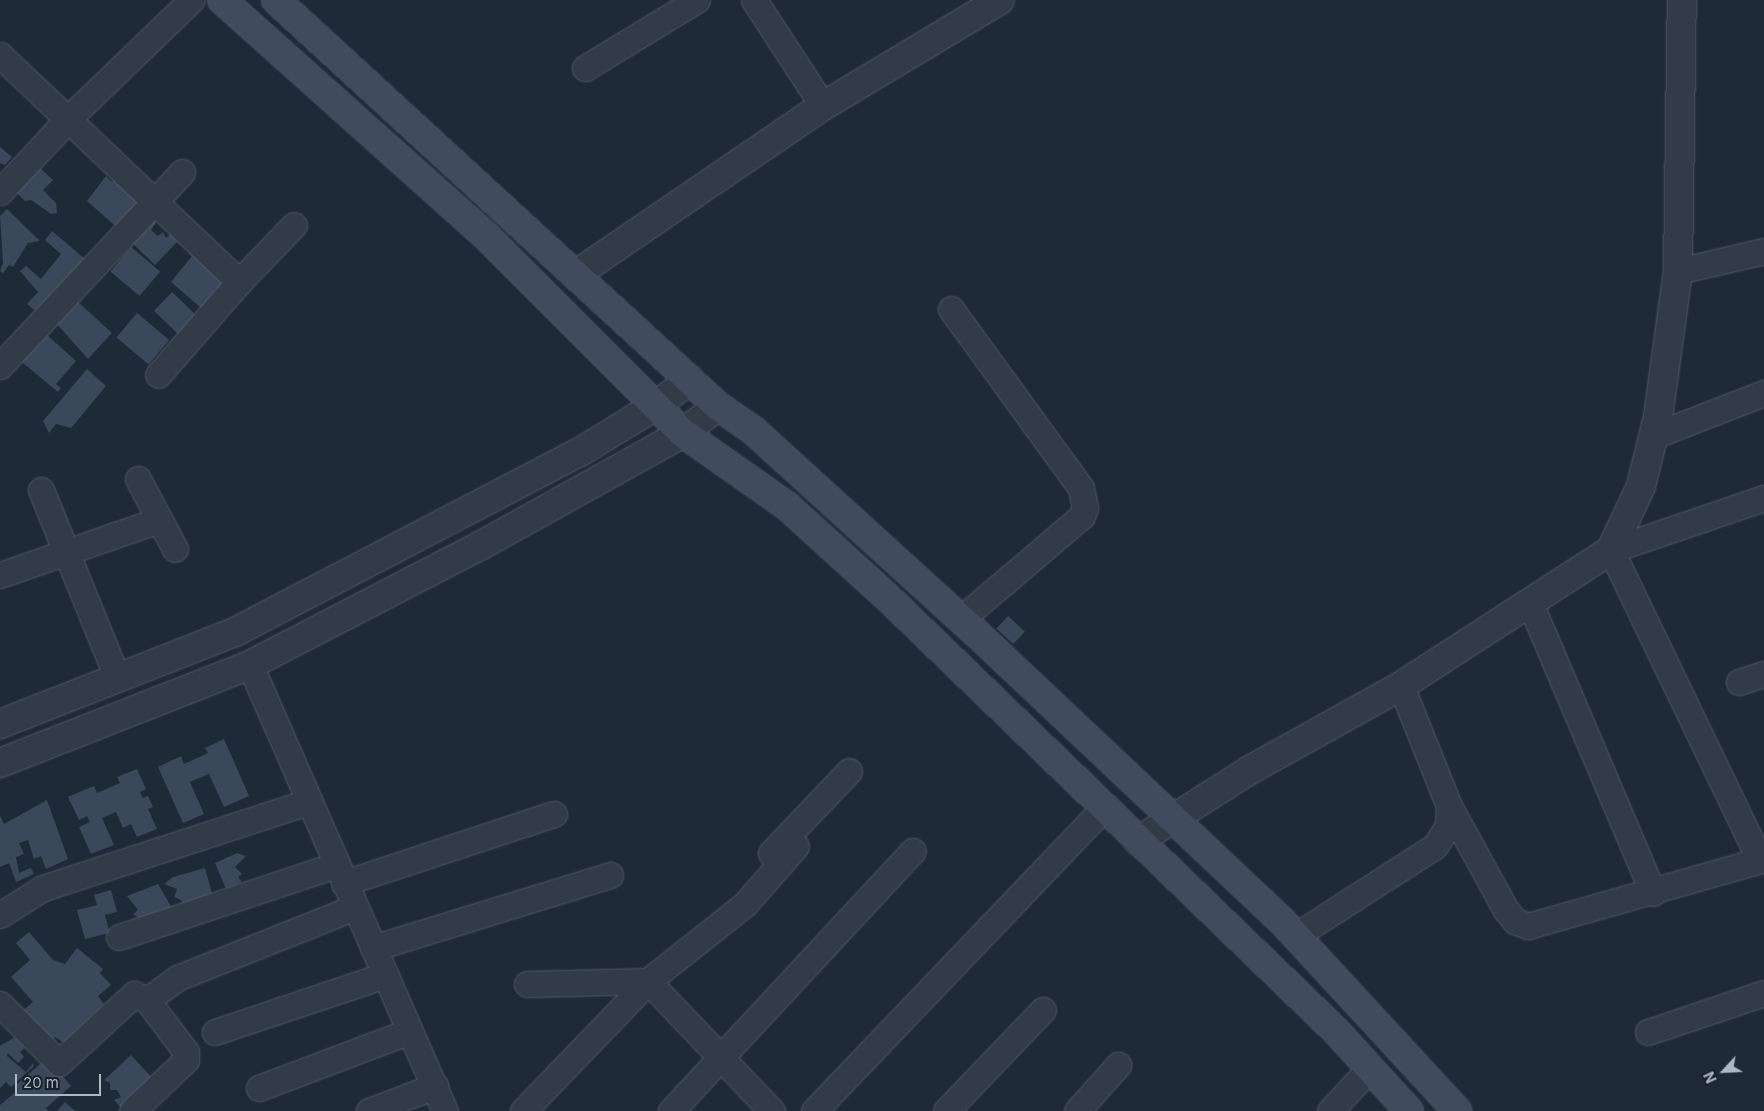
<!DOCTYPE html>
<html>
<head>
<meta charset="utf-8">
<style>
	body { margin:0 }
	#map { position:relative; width:1764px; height:1111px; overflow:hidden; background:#1f2a38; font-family:Inter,sans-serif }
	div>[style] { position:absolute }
	.building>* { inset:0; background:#3b4859; transform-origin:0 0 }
	.roads { filter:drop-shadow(0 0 1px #505a67) drop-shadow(0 0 1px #505a67) }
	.minor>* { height:25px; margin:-12.5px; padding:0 12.5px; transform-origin:12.5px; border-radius:12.5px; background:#323c49 }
	.tertiary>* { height:28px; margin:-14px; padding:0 14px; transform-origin:14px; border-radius:14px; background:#323c49 }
	.secondary>* { height:28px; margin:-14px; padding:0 14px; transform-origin:14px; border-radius:14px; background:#404b5c }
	span { translate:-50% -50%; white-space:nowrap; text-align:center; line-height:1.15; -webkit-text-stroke:5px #18212d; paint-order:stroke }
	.north { position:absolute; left:1699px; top:1046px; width:50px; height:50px; -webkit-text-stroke:4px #18212d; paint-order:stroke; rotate:245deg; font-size:14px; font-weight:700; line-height:20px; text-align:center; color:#adb7c6 }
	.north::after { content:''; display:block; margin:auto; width:18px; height:22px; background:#adb7c6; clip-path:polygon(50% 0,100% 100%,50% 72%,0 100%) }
	.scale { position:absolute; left:15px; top:1074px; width:86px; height:22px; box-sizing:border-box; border:2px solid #adb7c6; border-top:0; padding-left:6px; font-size:15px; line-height:18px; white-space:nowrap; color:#adb7c6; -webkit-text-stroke:4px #18212d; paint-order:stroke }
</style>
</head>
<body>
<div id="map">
	<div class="building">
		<div style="clip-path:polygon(0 147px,12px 157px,5px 165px,0 163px)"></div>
		<div style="clip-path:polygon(37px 165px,53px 180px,43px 190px,56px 203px,57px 213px,51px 214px,31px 200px,25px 201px,14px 190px)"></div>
		<div style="clip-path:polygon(118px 175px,142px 205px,120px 230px,87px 201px,106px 176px,112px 182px)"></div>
		<div style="clip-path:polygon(7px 209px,40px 241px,28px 243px,13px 267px,9px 265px,3px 273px,0 271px,3px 263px,0 216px)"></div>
		<div style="clip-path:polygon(151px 217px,156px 223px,151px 230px,158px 236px,163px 232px,166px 238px,170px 234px,178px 241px,155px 265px,129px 240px)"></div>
		<div style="clip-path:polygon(52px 231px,85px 259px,38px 313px,27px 304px,38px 292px,20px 271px,26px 266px,41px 279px,61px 254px,45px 240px)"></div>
		<div style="left:131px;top:247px;width:38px;height:32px;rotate:40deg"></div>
		<div style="clip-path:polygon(194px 247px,234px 281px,207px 313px,171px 282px,192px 256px,189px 253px)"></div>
		<div style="left:172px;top:292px;width:40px;height:26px;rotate:44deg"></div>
		<div style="clip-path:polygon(76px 300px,112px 333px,88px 359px,56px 323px)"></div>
		<div style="left:137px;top:313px;width:42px;height:32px;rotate:40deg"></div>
		<div style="clip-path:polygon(46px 334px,76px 361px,56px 384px,61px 388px,58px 392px,22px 362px)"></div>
		<div style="clip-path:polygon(87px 369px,106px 386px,71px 428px,56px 424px,49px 433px,43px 421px)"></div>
		<div style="left:1008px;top:616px;width:23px;height:17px;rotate:43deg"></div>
		<div style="clip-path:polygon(224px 739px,249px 796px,224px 807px,209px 774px,190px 782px,204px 814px,183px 823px,158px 767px,181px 756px,184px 764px,208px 753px,205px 748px)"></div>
		<div style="clip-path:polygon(137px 769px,146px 789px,140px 792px,143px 798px,148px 796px,153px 807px,148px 809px,157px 829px,137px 837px,131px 824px,123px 828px,116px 812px,102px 818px,114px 845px,91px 854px,79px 827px,90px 822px,87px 816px,79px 820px,68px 797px,94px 786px,97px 793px,120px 783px,117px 777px)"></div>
		<div style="clip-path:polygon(47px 800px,68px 859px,46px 869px,41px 856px,34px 859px,28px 840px,19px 843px,24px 854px,16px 857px,19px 873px,31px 868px,34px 874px,16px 882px,9px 863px,0 867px,0 816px,4px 824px)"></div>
		<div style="clip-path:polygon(237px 853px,246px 856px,235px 867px,242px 874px,238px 877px,242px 882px,226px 889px,215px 863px)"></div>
		<div style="clip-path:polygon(205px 868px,212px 894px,185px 908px,181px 900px,174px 897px,177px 889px,164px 884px,173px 877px)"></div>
		<div style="clip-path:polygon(158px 884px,173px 910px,146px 923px,133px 914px,138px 910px,127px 896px)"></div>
		<div style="clip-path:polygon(111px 890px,117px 912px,105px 915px,109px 930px,117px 925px,121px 930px,85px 939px,77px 910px,97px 905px,94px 895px)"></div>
		<div style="clip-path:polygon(29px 932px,53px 960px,65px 964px,77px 948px,103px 969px,95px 979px,100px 973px,111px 985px,98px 996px,104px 1004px,64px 1043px,55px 1037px,49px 1045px,39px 1038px,42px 1026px,32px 1030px,22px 1011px,33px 1002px,11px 977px,30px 960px,16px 943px)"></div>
		<div style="clip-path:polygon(15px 1037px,25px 1048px,20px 1052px,24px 1057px,18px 1063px,8px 1053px,7px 1056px,26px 1072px,33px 1063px,34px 1066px,11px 1087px,6px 1082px,0 1088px,0 1046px)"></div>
		<div style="clip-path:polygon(131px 1055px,155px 1081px,123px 1110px,114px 1100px,121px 1097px,117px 1090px,110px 1090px,110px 1083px,104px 1080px)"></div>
		<div style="clip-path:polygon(47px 1058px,71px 1086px,46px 1108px,48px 1111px,0 1111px,0 1105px,18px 1090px,15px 1086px)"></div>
		<div style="clip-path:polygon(65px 1102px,75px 1111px,57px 1111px)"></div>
	</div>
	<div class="roads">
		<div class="minor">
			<div style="left:754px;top:0;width:126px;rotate:56.9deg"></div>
			<div style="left:0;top:55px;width:330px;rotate:43.5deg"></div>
			<div style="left:239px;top:282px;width:123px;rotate:131.1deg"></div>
			<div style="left:585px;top:68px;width:131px;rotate:-31.3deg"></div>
			<div style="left:0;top:192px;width:101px;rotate:-47deg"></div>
			<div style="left:69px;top:118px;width:170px;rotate:-44deg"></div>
			<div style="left:1678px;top:271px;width:88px;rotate:-13.1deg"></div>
			<div style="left:239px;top:282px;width:79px;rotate:-46deg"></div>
			<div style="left:951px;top:309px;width:221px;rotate:54deg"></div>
			<div style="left:1081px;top:488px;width:20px;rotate:79deg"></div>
			<div style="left:1085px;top:508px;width:9px;rotate:111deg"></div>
			<div style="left:1082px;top:516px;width:159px;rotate:139.6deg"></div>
			<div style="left:0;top:366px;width:266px;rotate:-46.8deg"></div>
			<div style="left:1653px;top:436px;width:119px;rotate:-21.2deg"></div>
			<div style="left:138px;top:479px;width:79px;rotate:62.1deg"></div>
			<div style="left:41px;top:490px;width:202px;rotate:67.9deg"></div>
			<div style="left:0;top:575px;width:168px;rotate:-19.1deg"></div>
			<div style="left:1530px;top:603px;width:315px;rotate:67deg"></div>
			<div style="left:250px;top:665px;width:487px;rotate:66.4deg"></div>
			<div style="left:1739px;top:682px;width:26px;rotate:-18deg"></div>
			<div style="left:1449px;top:806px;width:119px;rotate:61.3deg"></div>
			<div style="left:1506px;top:910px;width:14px;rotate:51deg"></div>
			<div style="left:1515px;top:921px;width:14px;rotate:21deg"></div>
			<div style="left:1528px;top:926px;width:245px;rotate:-15.8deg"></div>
			<div style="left:771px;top:853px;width:113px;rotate:-46.4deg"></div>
			<div style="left:1760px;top:860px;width:344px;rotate:-115.7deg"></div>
			<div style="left:1611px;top:550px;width:162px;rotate:-18.8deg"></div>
			<div style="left:344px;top:883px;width:221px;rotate:-18.2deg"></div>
			<div style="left:0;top:915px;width:51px;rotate:-32.1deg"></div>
			<div style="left:43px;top:888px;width:278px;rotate:-18deg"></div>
			<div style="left:1295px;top:936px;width:166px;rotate:-32.7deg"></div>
			<div style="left:1435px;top:846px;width:24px;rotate:-57deg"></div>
			<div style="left:1448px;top:826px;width:20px;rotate:-87deg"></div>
			<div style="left:1449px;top:806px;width:129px;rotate:-111.8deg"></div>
			<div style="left:119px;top:937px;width:228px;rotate:-18.4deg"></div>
			<div style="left:373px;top:948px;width:248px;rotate:-17.1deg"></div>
			<div style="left:527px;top:984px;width:121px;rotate:-1.4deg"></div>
			<div style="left:648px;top:981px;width:124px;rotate:-38.4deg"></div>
			<div style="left:745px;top:904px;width:77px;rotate:-48.7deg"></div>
			<div style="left:147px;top:1000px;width:37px;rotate:-36deg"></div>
			<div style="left:177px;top:978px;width:192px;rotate:-21.7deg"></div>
			<div style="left:0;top:1004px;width:83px;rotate:45deg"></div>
			<div style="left:59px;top:1063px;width:102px;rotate:-42.6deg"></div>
			<div style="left:134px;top:994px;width:14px;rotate:25deg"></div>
			<div style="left:147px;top:1000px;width:65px;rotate:53.1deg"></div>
			<div style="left:186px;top:1052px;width:8px;rotate:90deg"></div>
			<div style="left:186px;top:1060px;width:74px;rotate:136.6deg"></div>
			<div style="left:215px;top:1032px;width:179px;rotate:-18.5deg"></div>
			<div style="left:1648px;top:1032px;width:122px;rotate:-18.6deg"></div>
			<div style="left:259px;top:1088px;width:161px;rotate:-20.7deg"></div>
			<div style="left:369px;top:1111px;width:71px;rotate:-20.7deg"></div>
			<div style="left:523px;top:1111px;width:180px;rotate:-46.1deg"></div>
			<div style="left:648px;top:981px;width:180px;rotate:46.4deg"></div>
			<div style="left:671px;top:1111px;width:355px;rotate:-47.1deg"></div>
			<div style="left:814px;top:1111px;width:419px;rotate:-46.3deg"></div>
			<div style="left:946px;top:1111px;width:140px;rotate:-46.2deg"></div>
			<div style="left:1077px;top:1111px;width:62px;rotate:-48.3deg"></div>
			<div style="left:1330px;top:1111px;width:57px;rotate:-47.1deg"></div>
		</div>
		<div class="tertiary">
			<div style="left:578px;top:273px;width:297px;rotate:-34.3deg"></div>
			<div style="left:823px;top:106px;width:206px;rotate:-30.9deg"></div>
			<div style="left:0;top:724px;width:252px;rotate:-21.4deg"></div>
			<div style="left:235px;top:632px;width:389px;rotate:-27.6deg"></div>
			<div style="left:580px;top:452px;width:88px;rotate:-31.5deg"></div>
			<div style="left:655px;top:406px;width:44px;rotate:-36.6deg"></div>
			<div style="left:0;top:763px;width:269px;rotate:-21.4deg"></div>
			<div style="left:250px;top:665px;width:259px;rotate:-27.4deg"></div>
			<div style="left:480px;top:546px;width:232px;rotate:-29.1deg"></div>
			<div style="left:683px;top:433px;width:44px;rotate:-37.6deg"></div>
			<div style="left:1138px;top:841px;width:133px;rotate:-32.4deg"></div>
			<div style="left:1250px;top:770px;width:173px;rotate:-29.1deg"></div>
			<div style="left:1401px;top:686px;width:250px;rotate:-32.9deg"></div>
			<div style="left:1611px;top:550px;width:71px;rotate:-64.9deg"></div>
			<div style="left:1641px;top:486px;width:71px;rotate:-76.2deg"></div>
			<div style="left:1658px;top:417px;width:147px;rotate:-82.2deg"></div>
			<div style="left:1678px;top:271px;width:271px;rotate:-89.2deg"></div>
		</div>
		<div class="secondary">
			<div style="left:222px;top:0;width:357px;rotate:41.8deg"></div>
			<div style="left:488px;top:238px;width:276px;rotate:45deg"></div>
			<div style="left:683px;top:433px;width:127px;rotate:35.1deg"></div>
			<div style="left:787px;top:506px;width:134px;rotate:42.3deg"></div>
			<div style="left:886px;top:596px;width:626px;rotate:44.03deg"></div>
			<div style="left:1336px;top:1031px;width:108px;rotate:47.6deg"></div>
			<div style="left:276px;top:0;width:600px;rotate:42.57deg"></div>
			<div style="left:718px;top:406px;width:44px;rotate:34.8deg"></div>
			<div style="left:754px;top:431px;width:296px;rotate:42.3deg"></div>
			<div style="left:973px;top:630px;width:423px;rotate:43.3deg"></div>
			<div style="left:1281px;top:920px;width:260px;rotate:47.3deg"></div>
		</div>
	</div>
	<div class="north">N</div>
	<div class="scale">20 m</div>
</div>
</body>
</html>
